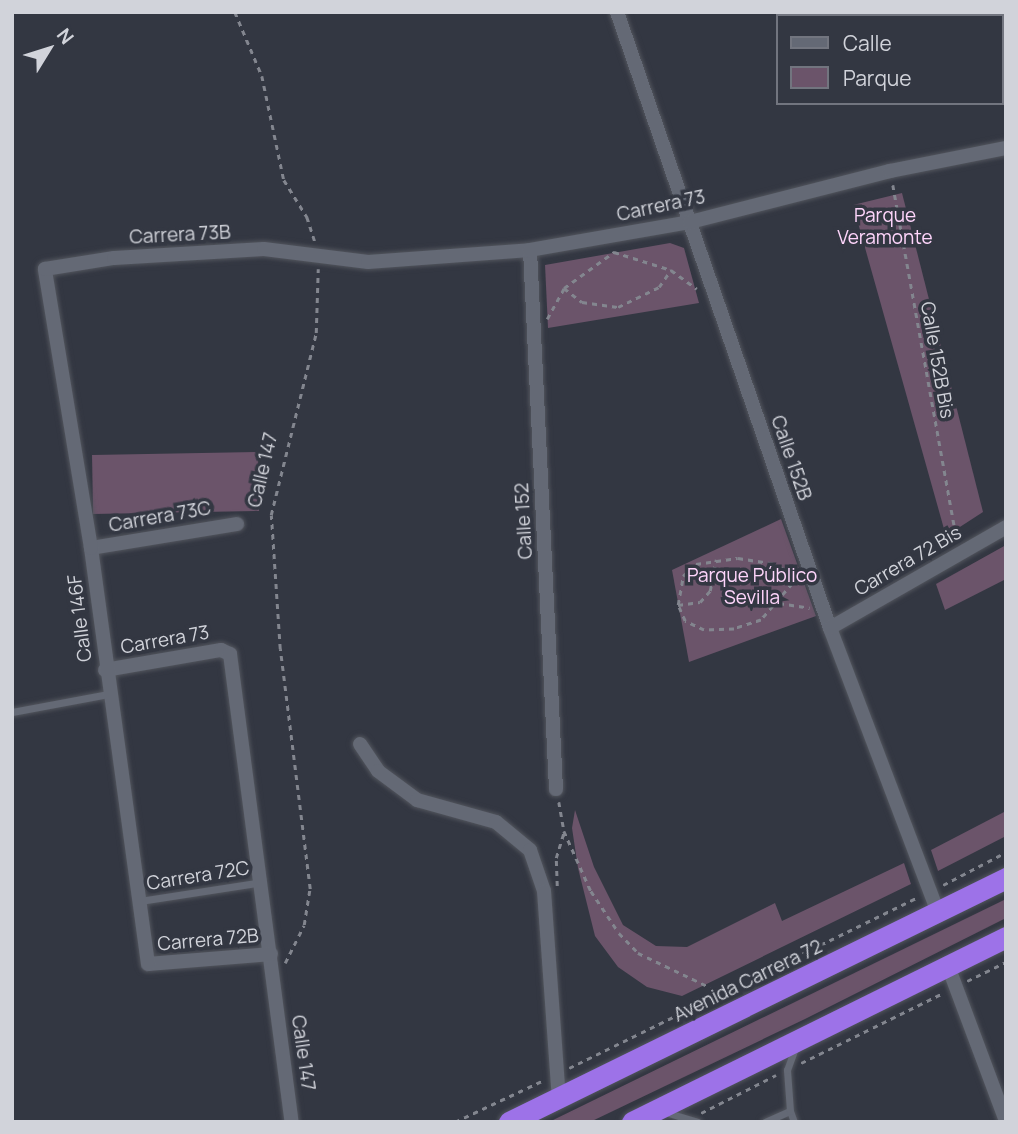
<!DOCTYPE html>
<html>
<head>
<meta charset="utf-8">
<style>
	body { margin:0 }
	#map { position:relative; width:1018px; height:1134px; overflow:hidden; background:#333742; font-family:Manrope,sans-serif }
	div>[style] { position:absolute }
	.green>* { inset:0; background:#6b546a; transform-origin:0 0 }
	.path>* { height:2.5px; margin-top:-1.25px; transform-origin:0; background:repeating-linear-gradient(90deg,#83868f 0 5px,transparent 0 10px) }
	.roads { filter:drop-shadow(0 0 2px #52555d) drop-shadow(0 0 2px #52555d) }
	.lane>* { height:7px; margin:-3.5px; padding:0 3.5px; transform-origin:3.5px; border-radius:3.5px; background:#646975 }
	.street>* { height:14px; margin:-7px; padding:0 7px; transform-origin:7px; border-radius:7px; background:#646975 }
	.highway>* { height:21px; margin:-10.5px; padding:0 10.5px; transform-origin:10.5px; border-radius:10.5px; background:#9d72e8 }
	span { translate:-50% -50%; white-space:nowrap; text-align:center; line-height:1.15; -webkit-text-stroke:7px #333742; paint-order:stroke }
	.street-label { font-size:19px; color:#d1d3da }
	.park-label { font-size:19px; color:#fed5fb }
	.frame { position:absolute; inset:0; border:14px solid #d1d3da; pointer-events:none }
	.legend { position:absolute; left:776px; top:14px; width:228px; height:91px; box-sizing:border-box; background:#333742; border:2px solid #72757f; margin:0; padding:9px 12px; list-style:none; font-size:21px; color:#d1d3da }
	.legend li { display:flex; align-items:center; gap:14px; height:35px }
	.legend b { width:35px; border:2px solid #72757f }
	.north { position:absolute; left:14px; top:14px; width:70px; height:70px; -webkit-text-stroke:5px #333742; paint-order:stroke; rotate:52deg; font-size:19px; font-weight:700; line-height:28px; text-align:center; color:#d1d3da }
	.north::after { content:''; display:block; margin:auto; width:24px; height:32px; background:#d1d3da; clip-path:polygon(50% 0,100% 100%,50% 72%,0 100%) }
</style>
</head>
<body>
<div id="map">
	<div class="green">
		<div style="clip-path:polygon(902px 193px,983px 512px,946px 536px,853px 205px)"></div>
		<div style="clip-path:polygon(670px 243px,684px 248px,699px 303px,548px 328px,545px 265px)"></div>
		<div style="left:258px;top:452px;width:59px;height:166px;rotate:89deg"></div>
		<div style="clip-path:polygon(781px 519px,816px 616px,689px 662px,672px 570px)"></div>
		<div style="clip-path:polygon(1006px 545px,1006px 579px,945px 610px,936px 584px)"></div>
		<div style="clip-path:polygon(575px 810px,594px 867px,623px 925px,656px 946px,687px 947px,775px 903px,782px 921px,904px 863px,911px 884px,682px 996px,647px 987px,618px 967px,595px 936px,578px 868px,572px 828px)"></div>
		<div style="clip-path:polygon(1006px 811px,1006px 836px,938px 871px,931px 850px)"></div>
		<div style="clip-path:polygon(1006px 899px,1006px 918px,805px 1019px,590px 1122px,549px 1122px)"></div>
	</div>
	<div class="path">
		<div style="left:235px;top:12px;width:69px;rotate:67.1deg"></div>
		<div style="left:262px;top:76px;width:106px;rotate:78.1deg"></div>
		<div style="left:284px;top:180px;width:44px;rotate:58.1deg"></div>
		<div style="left:307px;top:217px;width:25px;rotate:72deg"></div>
		<div style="left:893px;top:185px;width:360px;rotate:79.8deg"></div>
		<div style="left:564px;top:288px;width:23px;rotate:38deg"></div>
		<div style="left:582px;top:302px;width:36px;rotate:8deg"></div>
		<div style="left:618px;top:307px;width:46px;rotate:-26deg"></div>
		<div style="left:659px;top:287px;width:21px;rotate:-55deg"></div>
		<div style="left:547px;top:319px;width:35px;rotate:-61deg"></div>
		<div style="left:564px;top:288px;width:62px;rotate:-35.8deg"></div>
		<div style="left:614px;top:252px;width:60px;rotate:17.5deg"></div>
		<div style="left:671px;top:270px;width:32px;rotate:36deg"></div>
		<div style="left:738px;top:558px;width:33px;rotate:9deg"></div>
		<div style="left:771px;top:563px;width:31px;rotate:25deg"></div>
		<div style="left:799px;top:576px;width:58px;rotate:130.8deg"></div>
		<div style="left:761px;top:620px;width:28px;rotate:162deg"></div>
		<div style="left:734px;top:629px;width:30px;rotate:178deg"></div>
		<div style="left:704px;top:630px;width:21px;rotate:-155deg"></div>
		<div style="left:685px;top:621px;width:17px;rotate:-114deg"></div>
		<div style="left:678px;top:605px;width:29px;rotate:-80deg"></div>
		<div style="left:683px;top:576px;width:18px;rotate:-43deg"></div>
		<div style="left:696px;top:564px;width:42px;rotate:-8.1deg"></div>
		<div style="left:779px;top:603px;width:31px;rotate:9deg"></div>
		<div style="left:678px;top:605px;width:22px;rotate:-8deg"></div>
		<div style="left:700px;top:602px;width:15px;rotate:-48deg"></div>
		<div style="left:710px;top:591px;width:32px;rotate:-79deg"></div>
		<div style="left:559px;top:802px;width:29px;rotate:80deg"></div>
		<div style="left:564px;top:831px;width:66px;rotate:65.8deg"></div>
		<div style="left:591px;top:891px;width:50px;rotate:56.3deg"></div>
		<div style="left:619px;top:933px;width:28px;rotate:46deg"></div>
		<div style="left:638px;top:953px;width:93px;rotate:25.5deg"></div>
		<div style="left:943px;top:885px;width:71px;rotate:-27.6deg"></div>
		<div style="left:557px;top:886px;width:28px;rotate:-92deg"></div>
		<div style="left:556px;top:858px;width:28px;rotate:-73deg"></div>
		<div style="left:285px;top:963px;width:42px;rotate:-63.4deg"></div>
		<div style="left:304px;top:925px;width:36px;rotate:-81deg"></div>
		<div style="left:310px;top:889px;width:242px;rotate:-97.1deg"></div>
		<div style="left:280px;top:649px;width:134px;rotate:-93.8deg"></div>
		<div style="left:271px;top:515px;width:187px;rotate:-76.1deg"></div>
		<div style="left:316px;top:333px;width:64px;rotate:-88.2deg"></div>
		<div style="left:967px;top:981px;width:43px;rotate:-26deg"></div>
		<div style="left:801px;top:1063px;width:158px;rotate:-26.2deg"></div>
		<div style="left:569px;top:1068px;width:389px;rotate:-26.1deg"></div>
		<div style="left:701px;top:1113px;width:84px;rotate:-26.9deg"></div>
		<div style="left:455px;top:1122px;width:98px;rotate:-25.3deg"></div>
	</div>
	<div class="roads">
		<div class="lane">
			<div style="left:12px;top:712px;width:98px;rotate:-10.6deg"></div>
			<div style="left:140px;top:901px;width:124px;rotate:-8.8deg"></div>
			<div style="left:790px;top:1111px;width:12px;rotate:70deg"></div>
			<div style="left:665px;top:1112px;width:34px;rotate:17deg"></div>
			<div style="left:765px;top:1122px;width:27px;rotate:-24deg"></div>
			<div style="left:790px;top:1111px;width:41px;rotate:-94.2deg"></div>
			<div style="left:787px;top:1070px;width:27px;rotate:-70deg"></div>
		</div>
		<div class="street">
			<div style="left:617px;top:12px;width:652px;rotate:70.93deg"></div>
			<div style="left:830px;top:628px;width:305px;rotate:69.2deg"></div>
			<div style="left:530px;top:250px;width:540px;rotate:87.24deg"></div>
			<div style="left:91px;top:548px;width:148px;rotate:-9.3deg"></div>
			<div style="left:830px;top:628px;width:203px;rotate:-29.8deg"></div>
			<div style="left:105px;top:670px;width:118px;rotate:-9.8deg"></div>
			<div style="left:221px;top:650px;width:10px;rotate:24deg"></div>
			<div style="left:230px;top:654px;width:472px;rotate:82.5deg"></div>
			<div style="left:360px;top:744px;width:32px;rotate:56deg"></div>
			<div style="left:378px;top:771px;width:49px;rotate:36.6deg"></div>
			<div style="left:417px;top:800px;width:82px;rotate:15.6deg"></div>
			<div style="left:496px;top:822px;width:44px;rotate:39.5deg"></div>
			<div style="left:530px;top:850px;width:43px;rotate:71.1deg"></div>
			<div style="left:544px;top:891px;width:208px;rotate:85.9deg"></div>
			<div style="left:271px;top:954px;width:123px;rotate:175.4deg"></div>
			<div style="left:148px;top:964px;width:420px;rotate:-97.8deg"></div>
			<div style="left:91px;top:548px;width:283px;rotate:-99.4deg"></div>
			<div style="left:45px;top:269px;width:70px;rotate:-9.1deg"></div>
			<div style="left:114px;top:258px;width:150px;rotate:-3.4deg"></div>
			<div style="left:264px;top:249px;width:105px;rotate:7.1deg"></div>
			<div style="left:368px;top:262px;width:162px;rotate:-4.2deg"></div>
			<div style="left:530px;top:250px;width:162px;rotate:-9.9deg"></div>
			<div style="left:690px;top:222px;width:206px;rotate:-14.3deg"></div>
			<div style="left:890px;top:171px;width:118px;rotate:-11.2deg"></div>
			<div style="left:948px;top:966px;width:165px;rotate:69.5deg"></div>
		</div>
		<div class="highway">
			<div style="left:509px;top:1122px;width:554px;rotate:-26.15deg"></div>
			<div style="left:632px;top:1122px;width:417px;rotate:-26.3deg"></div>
		</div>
	</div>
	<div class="street-label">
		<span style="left:661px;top:206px;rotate:-12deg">Carrera 73</span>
		<span style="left:180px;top:235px;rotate:-3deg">Carrera 73B</span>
		<span style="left:937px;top:360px;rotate:80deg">Calle 152B Bis</span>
		<span style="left:791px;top:458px;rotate:71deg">Calle 152B</span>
		<span style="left:263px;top:470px;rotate:-77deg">Calle 147</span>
		<span style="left:160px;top:517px;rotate:-10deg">Carrera 73C</span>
		<span style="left:524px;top:521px;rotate:-93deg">Calle 152</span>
		<span style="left:908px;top:561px;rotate:-30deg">Carrera 72 Bis</span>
		<span style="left:80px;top:618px;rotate:-97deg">Calle 146F</span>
		<span style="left:165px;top:640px;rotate:-10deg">Carrera 73</span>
		<span style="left:198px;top:876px;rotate:-9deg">Carrera 72C</span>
		<span style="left:208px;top:940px;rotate:-5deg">Carrera 72B</span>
		<span style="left:748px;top:981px;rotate:-26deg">Avenida Carrera 72</span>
		<span style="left:303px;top:1053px;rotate:82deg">Calle 147</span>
	</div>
	<div class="park-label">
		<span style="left:885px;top:227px">Parque<br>Veramonte</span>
		<span style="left:752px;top:587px">Parque Público<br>Sevilla</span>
	</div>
	<div class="frame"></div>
	<ul class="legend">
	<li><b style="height:9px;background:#646975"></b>Calle</li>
	<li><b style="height:19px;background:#6b546a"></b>Parque</li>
	</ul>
	<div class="north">N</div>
</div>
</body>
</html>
